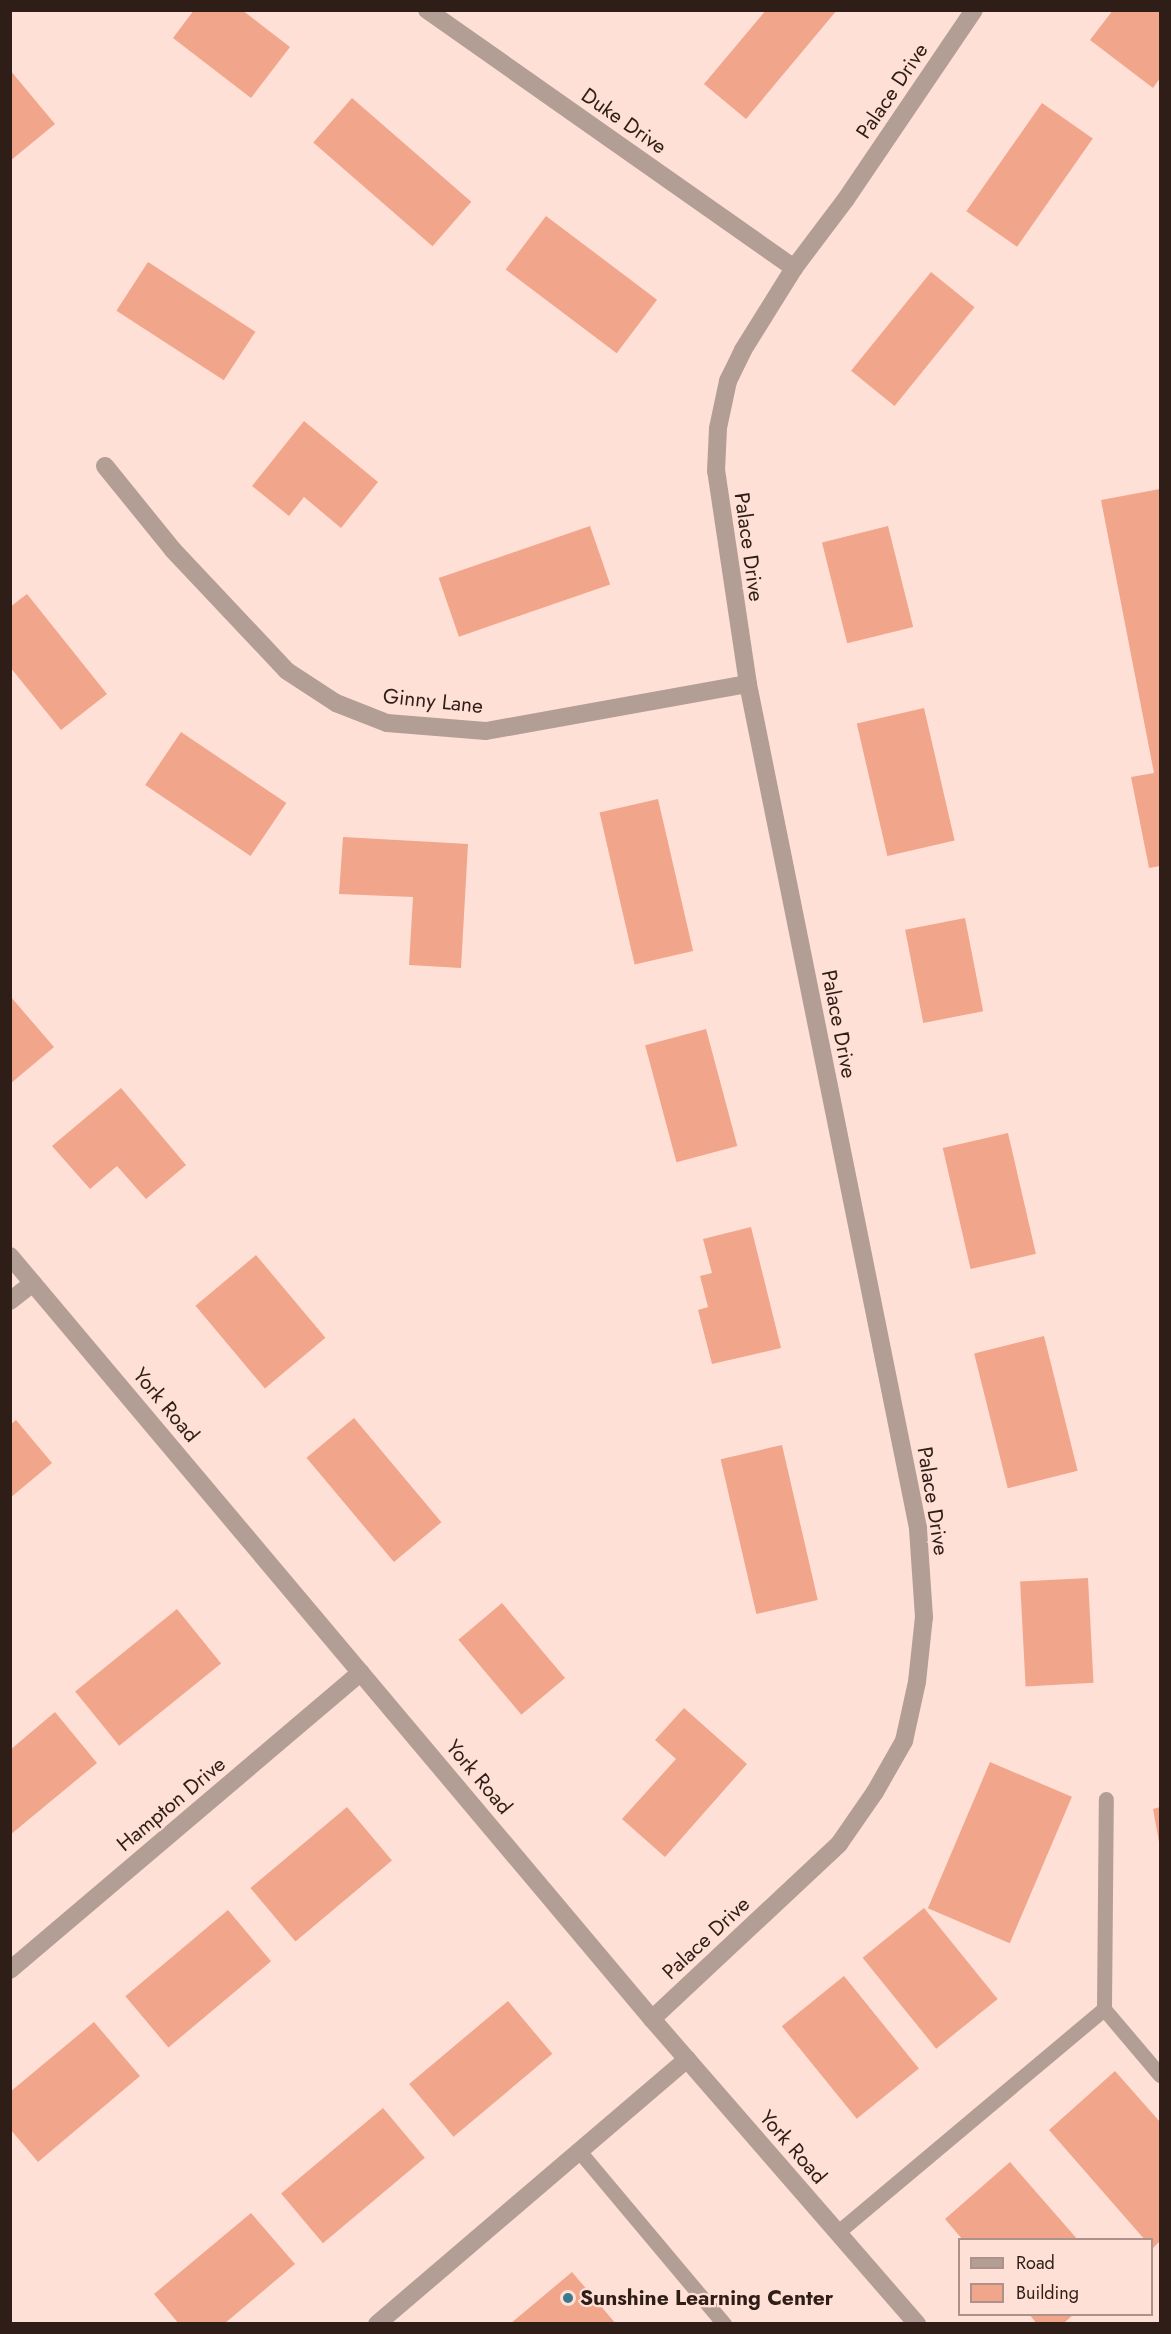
<!DOCTYPE html>
<html>
<head>
<meta charset="utf-8">
<style>
	body { margin:0 }
	#map { position:relative; width:1171px; height:2334px; overflow:hidden; background:#ffe0d6; font-family:Jost,sans-serif }
	div>[style] { position:absolute }
	.building>* { inset:0; background:#f1a58b; transform-origin:0 0 }
	.lane>* { height:15px; margin:-7.5px; padding:0 7.5px; transform-origin:7.5px; border-radius:7.5px; background:#b39e96 }
	.street>* { height:18px; margin:-9px; padding:0 9px; transform-origin:9px; border-radius:9px; background:#b39e96 }
	.dots>* { width:16px; height:16px; translate:-50% -50%; box-sizing:border-box; border:3px solid #ffe0d6; border-radius:50% }
	span { translate:-50% -50%; white-space:nowrap; text-align:center; line-height:1.15; -webkit-text-stroke:4.5px #ffe0d6; paint-order:stroke }
	.street-label { font-size:21px; color:#2f1e17 }
	.poi-label { font-size:21px; color:#2f1e17; font-weight:700 }
	.left { translate:0 -50%; text-align:left }
	.frame { position:absolute; inset:0; border:12px solid #2f1e17; pointer-events:none }
	.legend { position:absolute; left:958px; top:2238px; width:195px; height:78px; box-sizing:border-box; background:#ffe0d6; border:2px solid #ac928a; margin:0; padding:8px 10px; list-style:none; font-size:18px; color:#2f1e17 }
	.legend li { display:flex; align-items:center; gap:12px; height:30px }
	.legend b { width:30px; border:2px solid #ac928a }
</style>
</head>
<body>
<div id="map">
	<div class="building">
		<div style="clip-path:polygon(194px 10px,242px 10px,290px 47px,251px 98px,173px 38px)"></div>
		<div style="clip-path:polygon(766px 10px,837px 10px,746px 119px,704px 84px)"></div>
		<div style="clip-path:polygon(1113px 10px,1160px 10px,1160px 78px,1153px 88px,1090px 40px)"></div>
		<div style="clip-path:polygon(10px 70px,55px 124px,10px 161px)"></div>
		<div style="left:352px;top:98px;width:158px;height:59px;rotate:41deg"></div>
		<div style="left:1042px;top:103px;width:62px;height:132px;rotate:35deg"></div>
		<div style="left:546px;top:216px;width:139px;height:67px;rotate:37deg"></div>
		<div style="left:148px;top:262px;width:128px;height:58px;rotate:33deg"></div>
		<div style="left:931px;top:272px;width:56px;height:127px;rotate:39deg"></div>
		<div style="clip-path:polygon(304px 421px,378px 482px,341px 528px,304px 497px,289px 516px,252px 486px)"></div>
		<div style="clip-path:polygon(1160px 489px,1160px 866px,1149px 868px,1131px 777px,1154px 773px,1101px 500px)"></div>
		<div style="left:590px;top:526px;width:62px;height:160px;rotate:71deg"></div>
		<div style="left:888px;top:526px;width:104px;height:68px;rotate:76deg"></div>
		<div style="clip-path:polygon(27px 594px,107px 694px,61px 730px,10px 667px,10px 607px)"></div>
		<div style="left:924px;top:708px;width:136px;height:69px;rotate:77deg"></div>
		<div style="left:181px;top:732px;width:127px;height:64px;rotate:34deg"></div>
		<div style="left:658px;top:799px;width:156px;height:60px;rotate:77deg"></div>
		<div style="clip-path:polygon(343px 837px,468px 844px,461px 968px,409px 965px,413px 897px,339px 894px)"></div>
		<div style="left:965px;top:918px;width:95px;height:61px;rotate:79deg"></div>
		<div style="clip-path:polygon(10px 996px,54px 1047px,10px 1084px)"></div>
		<div style="left:706px;top:1029px;width:121px;height:63px;rotate:75deg"></div>
		<div style="clip-path:polygon(121px 1088px,186px 1165px,146px 1199px,117px 1166px,90px 1189px,52px 1146px)"></div>
		<div style="left:1008px;top:1133px;width:124px;height:67px;rotate:77deg"></div>
		<div style="clip-path:polygon(751px 1227px,781px 1348px,712px 1364px,698px 1310px,708px 1307px,700px 1276px,712px 1273px,703px 1239px)"></div>
		<div style="left:256px;top:1255px;width:108px;height:79px;rotate:50deg"></div>
		<div style="left:1044px;top:1336px;width:139px;height:72px;rotate:76deg"></div>
		<div style="left:354px;top:1418px;width:136px;height:62px;rotate:50deg"></div>
		<div style="clip-path:polygon(16px 1420px,52px 1463px,10px 1498px,10px 1425px)"></div>
		<div style="left:782px;top:1445px;width:159px;height:63px;rotate:77deg"></div>
		<div style="left:1088px;top:1578px;width:105px;height:68px;rotate:87deg"></div>
		<div style="left:502px;top:1603px;width:98px;height:57px;rotate:50deg"></div>
		<div style="left:177px;top:1609px;width:70px;height:131px;rotate:51deg"></div>
		<div style="clip-path:polygon(684px 1708px,747px 1764px,665px 1857px,622px 1819px,676px 1759px,655px 1740px)"></div>
		<div style="clip-path:polygon(55px 1712px,97px 1763px,10px 1835px,10px 1750px)"></div>
		<div style="left:990px;top:1762px;width:89px;height:159px;rotate:23deg"></div>
		<div style="left:347px;top:1807px;width:70px;height:126px;rotate:50deg"></div>
		<div style="clip-path:polygon(1160px 1807px,1160px 1842px,1159px 1842px,1153px 1809px)"></div>
		<div style="left:924px;top:1908px;width:117px;height:79px;rotate:51deg"></div>
		<div style="left:228px;top:1910px;width:67px;height:134px;rotate:50deg"></div>
		<div style="left:844px;top:1976px;width:119px;height:80px;rotate:51deg"></div>
		<div style="left:508px;top:2001px;width:69px;height:129px;rotate:50deg"></div>
		<div style="clip-path:polygon(94px 2022px,140px 2076px,38px 2162px,10px 2129px,10px 2092px)"></div>
		<div style="clip-path:polygon(1115px 2071px,1160px 2122px,1160px 2241px,1152px 2249px,1152px 2240px,1145px 2240px,1049px 2130px)"></div>
		<div style="left:383px;top:2108px;width:65px;height:133px;rotate:50deg"></div>
		<div style="clip-path:polygon(1010px 2162px,1078px 2240px,963px 2240px,945px 2219px)"></div>
		<div style="clip-path:polygon(251px 2213px,295px 2264px,224px 2324px,179px 2324px,154px 2294px)"></div>
		<div style="clip-path:polygon(572px 2272px,616px 2324px,510px 2324px)"></div>
		<div style="clip-path:polygon(1029px 2314px,1074px 2314px,1063px 2324px,1037px 2324px)"></div>
	</div>
	<div class="lane">
		<div style="left:1104px;top:2009px;width:87px;rotate:49.7deg"></div>
		<div style="left:579px;top:2151px;width:226px;rotate:50deg"></div>
		<div style="left:838px;top:2232px;width:347px;rotate:-40deg"></div>
		<div style="left:1104px;top:2009px;width:210px;rotate:-89.5deg"></div>
	</div>
	<div class="street">
		<div style="left:427px;top:10px;width:449px;rotate:35.1deg"></div>
		<div style="left:105px;top:466px;width:108px;rotate:51deg"></div>
		<div style="left:173px;top:550px;width:166px;rotate:46.7deg"></div>
		<div style="left:287px;top:671px;width:59px;rotate:33.1deg"></div>
		<div style="left:336px;top:703px;width:55px;rotate:21.4deg"></div>
		<div style="left:387px;top:723px;width:99px;rotate:4.6deg"></div>
		<div style="left:486px;top:731px;width:266px;rotate:-10.2deg"></div>
		<div style="left:10px;top:1256px;width:997px;rotate:49.92deg"></div>
		<div style="left:652px;top:2019px;width:404px;rotate:49deg"></div>
		<div style="left:10px;top:1301px;width:29px;rotate:-38deg"></div>
		<div style="left:10px;top:1970px;width:460px;rotate:-40.3deg"></div>
		<div style="left:652px;top:2019px;width:256px;rotate:-43.1deg"></div>
		<div style="left:839px;top:1844px;width:63px;rotate:-55.3deg"></div>
		<div style="left:875px;top:1792px;width:59px;rotate:-60.4deg"></div>
		<div style="left:904px;top:1741px;width:60px;rotate:-77.6deg"></div>
		<div style="left:917px;top:1682px;width:65px;rotate:-83.9deg"></div>
		<div style="left:924px;top:1617px;width:89px;rotate:-93.9deg"></div>
		<div style="left:918px;top:1528px;width:861px;rotate:-101.39deg"></div>
		<div style="left:748px;top:684px;width:215px;rotate:-98.5deg"></div>
		<div style="left:716px;top:471px;width:43px;rotate:-87.3deg"></div>
		<div style="left:718px;top:428px;width:48px;rotate:-78deg"></div>
		<div style="left:728px;top:381px;width:34px;rotate:-64deg"></div>
		<div style="left:743px;top:350px;width:97px;rotate:-58.1deg"></div>
		<div style="left:794px;top:268px;width:86px;rotate:-53deg"></div>
		<div style="left:846px;top:199px;width:228px;rotate:-55.9deg"></div>
		<div style="left:377px;top:2324px;width:408px;rotate:-40.5deg"></div>
	</div>
	<div class="dots">
		<div style="left:568px;top:2298px;background:#3a7a8e"></div>
	</div>
	<div class="street-label">
		<span style="left:892px;top:91px;rotate:-56deg">Palace Drive</span>
		<span style="left:624px;top:121px;rotate:35deg">Duke Drive</span>
		<span style="left:749px;top:547px;rotate:82deg">Palace Drive</span>
		<span style="left:433px;top:701px;rotate:6deg">Ginny Lane</span>
		<span style="left:839px;top:1024px;rotate:79deg">Palace Drive</span>
		<span style="left:166px;top:1405px;rotate:50deg">York Road</span>
		<span style="left:933px;top:1501px;rotate:81deg">Palace Drive</span>
		<span style="left:479px;top:1777px;rotate:50deg">York Road</span>
		<span style="left:171px;top:1804px;rotate:-40deg">Hampton Drive</span>
		<span style="left:706px;top:1938px;rotate:-43deg">Palace Drive</span>
		<span style="left:793px;top:2147px;rotate:49deg">York Road</span>
	</div>
	<div class="poi-label">
		<span class="left" style="left:580px;top:2298px">Sunshine Learning Center</span>
	</div>
	<div class="frame"></div>
	<ul class="legend">
	<li><b style="height:8px;background:#b39e96"></b>Road</li>
	<li><b style="height:16px;background:#f1a58b"></b>Building</li>
	</ul>
</div>
</body>
</html>
